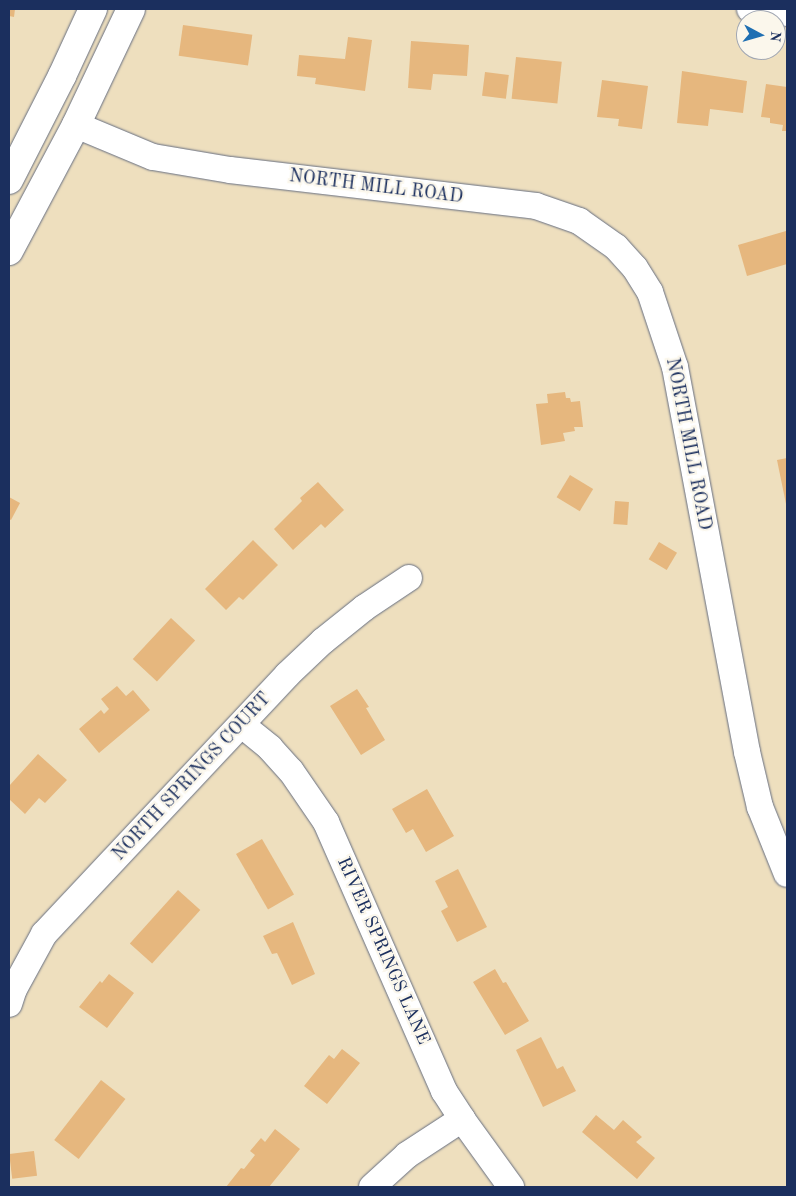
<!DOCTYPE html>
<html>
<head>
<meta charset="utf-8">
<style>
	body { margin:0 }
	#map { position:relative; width:796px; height:1196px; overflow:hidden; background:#eedfbe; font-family:"Old Standard TT",serif }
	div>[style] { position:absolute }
	.building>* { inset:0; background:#e6b77e; transform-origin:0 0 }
	.roads { filter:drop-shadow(0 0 1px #656d80) drop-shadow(0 0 1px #656d80) }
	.minor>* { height:26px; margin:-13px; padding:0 13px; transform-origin:13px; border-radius:13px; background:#fff }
	.major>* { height:28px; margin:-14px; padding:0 14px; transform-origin:14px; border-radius:14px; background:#fff }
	span { translate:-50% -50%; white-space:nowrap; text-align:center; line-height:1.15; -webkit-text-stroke:4.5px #fbf7ec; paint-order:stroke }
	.street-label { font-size:18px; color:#1b2f5e }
	.frame { position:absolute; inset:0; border:10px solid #1b2f5e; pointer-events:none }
	.north { position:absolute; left:736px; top:10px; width:50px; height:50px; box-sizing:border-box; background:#fbf7ec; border:1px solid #a1a7b3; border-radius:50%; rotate:96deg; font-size:14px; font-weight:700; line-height:20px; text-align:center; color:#1b2f5e }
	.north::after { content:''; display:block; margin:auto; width:18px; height:22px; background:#1f6fb2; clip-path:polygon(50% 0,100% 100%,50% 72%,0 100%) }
</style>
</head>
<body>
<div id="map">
	<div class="building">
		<div style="clip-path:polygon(9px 9px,15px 9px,14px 17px,9px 16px)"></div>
		<div style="left:183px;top:25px;width:70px;height:31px;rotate:8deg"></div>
		<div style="clip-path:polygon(348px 37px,372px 40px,365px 91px,315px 84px,316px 78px,297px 76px,299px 55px,345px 59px)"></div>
		<div style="clip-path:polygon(411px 41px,469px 45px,467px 76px,433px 74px,431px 90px,408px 88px)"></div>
		<div style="left:516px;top:57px;width:46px;height:42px;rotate:6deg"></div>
		<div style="clip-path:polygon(682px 71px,747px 81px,743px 113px,710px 109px,708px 126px,677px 123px)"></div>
		<div style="left:485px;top:72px;width:24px;height:24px;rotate:7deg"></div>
		<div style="clip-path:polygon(602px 80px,648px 86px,642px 129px,618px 126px,619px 119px,597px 117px)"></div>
		<div style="clip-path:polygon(766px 84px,787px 87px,787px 131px,782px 131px,783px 125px,770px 123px,770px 118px,761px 117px)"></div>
		<div style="clip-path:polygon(786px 231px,787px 264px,747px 276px,738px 245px)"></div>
		<div style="clip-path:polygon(565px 392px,566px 398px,570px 398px,571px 402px,580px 401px,583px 427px,574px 427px,575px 431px,563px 433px,565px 441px,541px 445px,536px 404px,548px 403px,547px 394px)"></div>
		<div style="clip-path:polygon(787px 458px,787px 504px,786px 504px,777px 460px)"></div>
		<div style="left:570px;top:475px;width:27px;height:26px;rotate:31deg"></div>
		<div style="clip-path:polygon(318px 482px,344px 510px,325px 528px,321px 524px,293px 550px,274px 529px,302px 501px,300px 498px)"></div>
		<div style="clip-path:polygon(9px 497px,20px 503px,11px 520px,9px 519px)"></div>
		<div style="left:615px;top:501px;width:14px;height:23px;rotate:4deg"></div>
		<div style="clip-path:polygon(253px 540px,278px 565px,243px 600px,239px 597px,226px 610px,205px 589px)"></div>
		<div style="left:659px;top:542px;width:21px;height:20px;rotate:31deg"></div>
		<div style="left:171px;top:618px;width:33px;height:56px;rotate:43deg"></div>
		<div style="clip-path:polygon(117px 686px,126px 696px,133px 690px,150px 710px,99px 753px,79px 729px,101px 710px,104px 714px,109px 709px,101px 699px)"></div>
		<div style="clip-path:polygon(357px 689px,369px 707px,366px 708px,385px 740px,361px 755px,330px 706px)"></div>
		<div style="clip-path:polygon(38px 754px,67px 780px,45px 803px,39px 798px,25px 814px,9px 799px,9px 786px)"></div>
		<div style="clip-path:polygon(427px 789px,454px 836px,426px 852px,413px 829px,406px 833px,392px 809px)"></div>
		<div style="left:262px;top:839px;width:64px;height:30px;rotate:60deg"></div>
		<div style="clip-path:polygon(458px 869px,487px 927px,457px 942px,441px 911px,448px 907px,435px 881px)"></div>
		<div style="left:178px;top:890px;width:30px;height:72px;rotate:42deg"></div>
		<div style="clip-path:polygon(293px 922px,315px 974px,292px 985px,277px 953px,272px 954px,263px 936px)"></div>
		<div style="clip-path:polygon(495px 969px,503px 983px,506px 982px,529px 1021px,505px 1035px,473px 982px)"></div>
		<div style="clip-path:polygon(109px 974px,134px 993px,107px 1028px,79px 1007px,100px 981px,102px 983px)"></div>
		<div style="clip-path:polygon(541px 1037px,557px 1069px,563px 1066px,576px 1091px,543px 1107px,516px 1050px)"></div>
		<div style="clip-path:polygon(342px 1049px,360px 1063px,327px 1104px,304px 1086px,329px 1055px,334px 1059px)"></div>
		<div style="left:101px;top:1080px;width:31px;height:76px;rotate:38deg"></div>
		<div style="clip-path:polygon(596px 1115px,614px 1130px,623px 1120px,642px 1137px,636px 1142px,655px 1158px,637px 1179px,582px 1132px)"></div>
		<div style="clip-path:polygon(275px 1129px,300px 1149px,269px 1187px,226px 1187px,241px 1168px,244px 1169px,255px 1155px,250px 1151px,261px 1138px,265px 1142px)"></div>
		<div style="left:34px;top:1151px;width:25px;height:25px;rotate:83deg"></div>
	</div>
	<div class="roads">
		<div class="minor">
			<div style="left:750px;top:9px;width:37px;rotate:6deg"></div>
			<div style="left:76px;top:125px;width:83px;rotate:22.6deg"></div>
			<div style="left:153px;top:157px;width:78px;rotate:9.6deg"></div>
			<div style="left:230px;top:170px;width:308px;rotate:6.7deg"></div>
			<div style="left:536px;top:206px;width:46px;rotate:19.2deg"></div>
			<div style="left:579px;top:221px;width:45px;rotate:35.1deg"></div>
			<div style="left:616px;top:247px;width:28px;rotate:48deg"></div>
			<div style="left:635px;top:268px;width:28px;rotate:58deg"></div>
			<div style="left:650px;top:292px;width:79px;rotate:71.6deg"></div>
			<div style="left:675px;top:367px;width:392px;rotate:79.4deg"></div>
			<div style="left:747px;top:752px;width:57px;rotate:76.7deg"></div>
			<div style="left:760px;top:807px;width:72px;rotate:68.1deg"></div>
			<div style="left:242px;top:725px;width:36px;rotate:39deg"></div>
			<div style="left:270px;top:748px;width:31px;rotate:48deg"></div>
			<div style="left:291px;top:771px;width:62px;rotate:55.5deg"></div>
			<div style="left:326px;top:822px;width:294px;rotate:66.3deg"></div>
			<div style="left:444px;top:1091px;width:33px;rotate:57deg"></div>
			<div style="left:462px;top:1119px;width:84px;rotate:54.2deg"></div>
			<div style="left:9px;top:1004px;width:16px;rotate:-72deg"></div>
			<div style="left:14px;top:989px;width:63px;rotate:-61.4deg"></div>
			<div style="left:44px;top:934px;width:355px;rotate:-46.8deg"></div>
			<div style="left:287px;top:675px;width:50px;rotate:-43.4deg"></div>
			<div style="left:323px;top:641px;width:53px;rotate:-38.8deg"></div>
			<div style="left:364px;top:608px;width:54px;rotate:-33.7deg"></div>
			<div style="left:372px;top:1187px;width:47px;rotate:-42.4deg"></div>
			<div style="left:407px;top:1155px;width:66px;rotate:-33.2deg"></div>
		</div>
		<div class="major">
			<div style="left:9px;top:180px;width:117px;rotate:-63deg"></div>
			<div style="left:62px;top:76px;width:74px;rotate:-65.2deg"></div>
			<div style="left:9px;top:251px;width:143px;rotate:-62deg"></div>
			<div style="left:76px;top:125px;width:128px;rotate:-64.6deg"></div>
		</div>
	</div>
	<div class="street-label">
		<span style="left:376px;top:187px;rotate:7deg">NORTH MILL ROAD</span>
		<span style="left:688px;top:444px;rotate:79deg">NORTH MILL ROAD</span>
		<span style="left:192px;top:777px;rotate:-47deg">NORTH SPRINGS COURT</span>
		<span style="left:383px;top:951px;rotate:66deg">RIVER SPRINGS LANE</span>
	</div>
	<div class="frame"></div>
	<div class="north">N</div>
</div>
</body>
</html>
